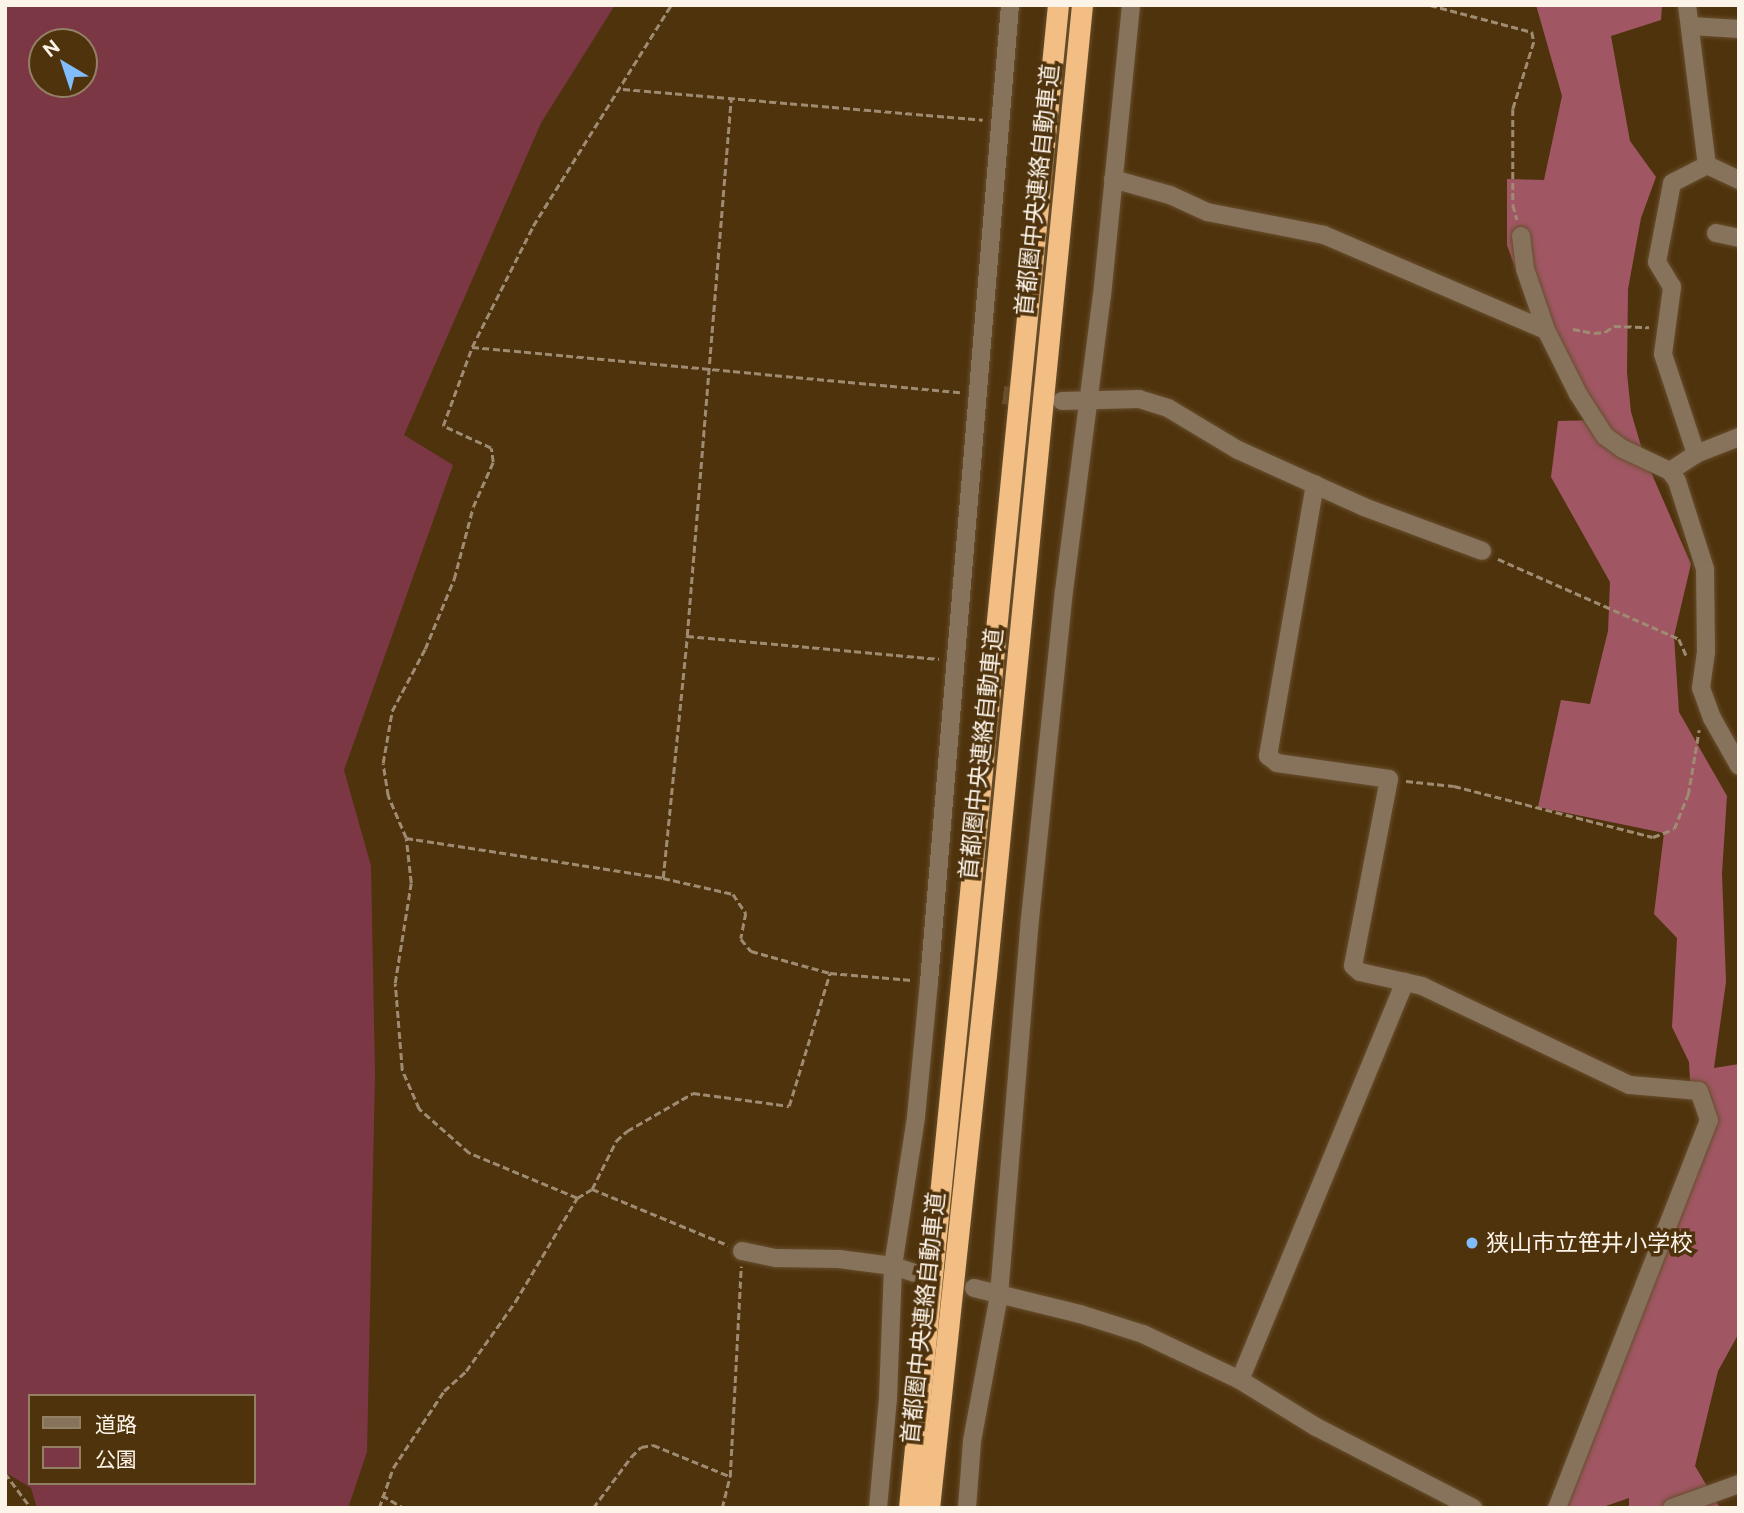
<!DOCTYPE html>
<html>
<head>
<meta charset="utf-8">
<style>
	body { margin:0 }
	#map { position:relative; width:1744px; height:1513px; overflow:hidden; background:#4f330d; font-family:"Public Sans","Noto Sans JP",sans-serif }
	div>[style] { position:absolute }
	.green>* { inset:0; background:#7c3745 }
	.forest>* { inset:0; background:#a05763 }
	.minor-tunnel>* { height:18px; margin-top:-9px; transform-origin:0; background:repeating-linear-gradient(90deg,#69502e 0 18px,transparent 0 27px) }
	.path>* { height:2.5px; margin-top:-1.25px; transform-origin:0; background:repeating-linear-gradient(90deg,#9e8b71 0 7px,transparent 0 10.5px) }
	.roads { filter:drop-shadow(0 0 2px #674e2c) drop-shadow(0 0 2px #674e2c) }
	.minor>* { height:18px; margin:-9px; padding:0 9px; transform-origin:9px; border-radius:9px; background:#87725b }
	.motorway>* { height:21px; margin:-10.5px; padding:0 10.5px; transform-origin:10.5px; border-radius:10.5px; background:#f2be83 }
	.dots>* { width:19px; height:19px; translate:-50% -50%; box-sizing:border-box; border:4px solid #4f330d; border-radius:50% }
	span { translate:-50% -50%; white-space:nowrap; text-align:center; line-height:1.15; -webkit-text-stroke:7px #4f330d; paint-order:stroke }
	.street-label { font-size:23px; color:#fcf3e9 }
	.poi-label { font-size:23px; color:#fcf3e9 }
	.left { translate:0 -50%; text-align:left }
	.frame { position:absolute; inset:0; border:7px solid #fcf3e9; pointer-events:none }
	.legend { position:absolute; left:28px; top:1394px; width:228px; height:91px; box-sizing:border-box; background:#4f330d; border:2px solid #948065; margin:0; padding:9px 12px; list-style:none; font-size:21px; color:#fcf3e9 }
	.legend li { display:flex; align-items:center; gap:14px; height:35px }
	.legend b { width:35px; border:2px solid #948065 }
	.north { position:absolute; left:28px; top:28px; width:70px; height:70px; box-sizing:border-box; background:#4f330d; border:2px solid #948065; border-radius:50%; rotate:321deg; font-size:19px; font-weight:700; line-height:28px; text-align:center; color:#fcf3e9 }
	.north::after { content:''; display:block; margin:auto; width:24px; height:32px; background:#80bdfa; clip-path:polygon(50% 0,100% 100%,50% 72%,0 100%) }
</style>
</head>
<body>
<div id="map">
	<div class="green">
		<div style="clip-path:polygon(evenodd,5px 5px,615px 5px,541px 123px,404px 435px,453px 465px,344px 770px,371px 866px,375px 1074px,367px 1452px,348px 1508px,37px 1508px,31px 1488px,5px 1472px,5px 5px,42px 42px,84px 42px,84px 84px,42px 84px,42px 42px,5px 5px,30px 1396px,254px 1396px,254px 1483px,30px 1483px,30px 1396px)"></div>
	</div>
	<div class="forest">
		<div style="clip-path:polygon(1536px 5px,1662px 5px,1661px 20px,1611px 36px,1630px 141px,1656px 177px,1641px 218px,1628px 289px,1627px 373px,1631px 412px,1644px 456px,1691px 564px,1674px 636px,1679px 712px,1727px 796px,1722px 873px,1726px 982px,1714px 1068px,1739px 1064px,1739px 1333px,1718px 1371px,1695px 1466px,1720px 1508px,1629px 1508px,1629px 1498px,1600px 1508px,1567px 1508px,1705px 1113px,1691px 1098px,1689px 1062px,1672px 1027px,1677px 938px,1654px 914px,1664px 833px,1538px 807px,1561px 700px,1590px 704px,1608px 631px,1610px 582px,1551px 477px,1558px 421px,1601px 420px,1541px 340px,1507px 245px,1507px 179px,1544px 180px,1562px 96px)"></div>
	</div>
	<div class="minor-tunnel">
		<div style="left:1003px;top:395px;width:53px;rotate:6.5deg"></div>
	</div>
	<div class="path">
		<div style="left:1430px;top:5px;width:106px;rotate:14.8deg"></div>
		<div style="left:1532px;top:32px;width:10px;rotate:79deg"></div>
		<div style="left:1534px;top:42px;width:70px;rotate:107.4deg"></div>
		<div style="left:1513px;top:109px;width:96px;rotate:90deg"></div>
		<div style="left:1513px;top:205px;width:15px;rotate:74deg"></div>
		<div style="left:623px;top:89px;width:361px;rotate:4.9deg"></div>
		<div style="left:1573px;top:329px;width:21px;rotate:11deg"></div>
		<div style="left:1594px;top:333px;width:11px;rotate:-5deg"></div>
		<div style="left:1605px;top:332px;width:11px;rotate:-34deg"></div>
		<div style="left:1614px;top:326px;width:35px;rotate:2deg"></div>
		<div style="left:472px;top:347px;width:490px;rotate:5.3deg"></div>
		<div style="left:1498px;top:559px;width:198px;rotate:23.8deg"></div>
		<div style="left:1679px;top:639px;width:20px;rotate:66deg"></div>
		<div style="left:687px;top:636px;width:253px;rotate:5.2deg"></div>
		<div style="left:1406px;top:781px;width:48px;rotate:5.9deg"></div>
		<div style="left:1454px;top:786px;width:205px;rotate:14.4deg"></div>
		<div style="left:1653px;top:837px;width:22px;rotate:-21deg"></div>
		<div style="left:1674px;top:829px;width:37px;rotate:-68deg"></div>
		<div style="left:1688px;top:795px;width:66px;rotate:-80.4deg"></div>
		<div style="left:406px;top:838px;width:260px;rotate:8.8deg"></div>
		<div style="left:663px;top:878px;width:72px;rotate:12.9deg"></div>
		<div style="left:733px;top:894px;width:23px;rotate:56deg"></div>
		<div style="left:746px;top:913px;width:26px;rotate:101deg"></div>
		<div style="left:741px;top:939px;width:16px;rotate:50deg"></div>
		<div style="left:751px;top:951px;width:82px;rotate:15.6deg"></div>
		<div style="left:830px;top:973px;width:82px;rotate:4.9deg"></div>
		<div style="left:663px;top:878px;width:243px;rotate:-84.3deg"></div>
		<div style="left:687px;top:636px;width:540px;rotate:-85.32deg"></div>
		<div style="left:592px;top:1189px;width:147px;rotate:22.4deg"></div>
		<div style="left:577px;top:1198px;width:117px;rotate:-157.4deg"></div>
		<div style="left:469px;top:1153px;width:67px;rotate:-138.7deg"></div>
		<div style="left:419px;top:1109px;width:43px;rotate:-113.6deg"></div>
		<div style="left:402px;top:1070px;width:87px;rotate:-94.6deg"></div>
		<div style="left:395px;top:983px;width:101px;rotate:-80.9deg"></div>
		<div style="left:411px;top:883px;width:45px;rotate:-96.3deg"></div>
		<div style="left:406px;top:838px;width:46px;rotate:-113.2deg"></div>
		<div style="left:388px;top:796px;width:33px;rotate:-99deg"></div>
		<div style="left:383px;top:763px;width:53px;rotate:-80.2deg"></div>
		<div style="left:392px;top:711px;width:70px;rotate:-62deg"></div>
		<div style="left:425px;top:649px;width:76px;rotate:-67.5deg"></div>
		<div style="left:454px;top:579px;width:74px;rotate:-75.2deg"></div>
		<div style="left:473px;top:507px;width:49px;rotate:-66deg"></div>
		<div style="left:493px;top:462px;width:14px;rotate:-98deg"></div>
		<div style="left:491px;top:448px;width:53px;rotate:-155.4deg"></div>
		<div style="left:443px;top:426px;width:84px;rotate:-69.8deg"></div>
		<div style="left:472px;top:347px;width:136px;rotate:-63.2deg"></div>
		<div style="left:533px;top:226px;width:261px;rotate:-58deg"></div>
		<div style="left:5px;top:1473px;width:44px;rotate:53.4deg"></div>
		<div style="left:382px;top:1495px;width:26px;rotate:31deg"></div>
		<div style="left:379px;top:1508px;width:42px;rotate:-70.7deg"></div>
		<div style="left:393px;top:1468px;width:92px;rotate:-56.5deg"></div>
		<div style="left:444px;top:1391px;width:30px;rotate:-42deg"></div>
		<div style="left:466px;top:1371px;width:85px;rotate:-54.6deg"></div>
		<div style="left:515px;top:1302px;width:121px;rotate:-59.2deg"></div>
		<div style="left:577px;top:1198px;width:17px;rotate:-31deg"></div>
		<div style="left:592px;top:1189px;width:54px;rotate:-63.4deg"></div>
		<div style="left:616px;top:1141px;width:15px;rotate:-42deg"></div>
		<div style="left:627px;top:1131px;width:76px;rotate:-29.9deg"></div>
		<div style="left:693px;top:1093px;width:97px;rotate:7.7deg"></div>
		<div style="left:789px;top:1106px;width:139px;rotate:-72.9deg"></div>
		<div style="left:593px;top:1508px;width:64px;rotate:-53.3deg"></div>
		<div style="left:631px;top:1457px;width:14px;rotate:-45deg"></div>
		<div style="left:641px;top:1447px;width:12px;rotate:-9deg"></div>
		<div style="left:653px;top:1445px;width:82px;rotate:22.2deg"></div>
		<div style="left:722px;top:1508px;width:32px;rotate:-76deg"></div>
		<div style="left:730px;top:1477px;width:211px;rotate:-87deg"></div>
	</div>
	<div class="roads">
		<div class="minor">
			<div style="left:1687px;top:5px;width:161px;rotate:82.9deg"></div>
			<div style="left:1691px;top:26px;width:48px;rotate:3.6deg"></div>
			<div style="left:1113px;top:179px;width:59px;rotate:15.7deg"></div>
			<div style="left:1170px;top:195px;width:41px;rotate:24.7deg"></div>
			<div style="left:1207px;top:212px;width:119px;rotate:11.1deg"></div>
			<div style="left:1324px;top:235px;width:241px;rotate:23.2deg"></div>
			<div style="left:1716px;top:233px;width:24px;rotate:12deg"></div>
			<div style="left:1521px;top:236px;width:33px;rotate:83deg"></div>
			<div style="left:1525px;top:269px;width:65px;rotate:71deg"></div>
			<div style="left:1546px;top:330px;width:72px;rotate:63.4deg"></div>
			<div style="left:1578px;top:394px;width:50px;rotate:57.3deg"></div>
			<div style="left:1605px;top:436px;width:22px;rotate:36deg"></div>
			<div style="left:1623px;top:449px;width:52px;rotate:25.1deg"></div>
			<div style="left:1670px;top:471px;width:31px;rotate:-33deg"></div>
			<div style="left:1696px;top:454px;width:46px;rotate:-21.6deg"></div>
			<div style="left:1062px;top:401px;width:77px;rotate:-1.5deg"></div>
			<div style="left:1139px;top:399px;width:30px;rotate:17deg"></div>
			<div style="left:1168px;top:408px;width:82px;rotate:31deg"></div>
			<div style="left:1238px;top:450px;width:138px;rotate:24.3deg"></div>
			<div style="left:1364px;top:507px;width:126px;rotate:20.4deg"></div>
			<div style="left:1696px;top:454px;width:105px;rotate:-108.3deg"></div>
			<div style="left:1663px;top:354px;width:68px;rotate:-82.3deg"></div>
			<div style="left:1672px;top:287px;width:29px;rotate:-121deg"></div>
			<div style="left:1657px;top:262px;width:80px;rotate:-79.2deg"></div>
			<div style="left:1672px;top:183px;width:39px;rotate:-27deg"></div>
			<div style="left:1707px;top:165px;width:35px;rotate:25deg"></div>
			<div style="left:1670px;top:471px;width:12px;rotate:55deg"></div>
			<div style="left:1677px;top:481px;width:92px;rotate:72.3deg"></div>
			<div style="left:1705px;top:569px;width:83px;rotate:89.3deg"></div>
			<div style="left:1706px;top:652px;width:36px;rotate:98deg"></div>
			<div style="left:1701px;top:688px;width:32px;rotate:70deg"></div>
			<div style="left:1712px;top:718px;width:55px;rotate:60.6deg"></div>
			<div style="left:1315px;top:484px;width:276px;rotate:99.8deg"></div>
			<div style="left:1268px;top:756px;width:11px;rotate:38deg"></div>
			<div style="left:1277px;top:763px;width:113px;rotate:8.1deg"></div>
			<div style="left:1389px;top:779px;width:190px;rotate:100.9deg"></div>
			<div style="left:1353px;top:966px;width:9px;rotate:41deg"></div>
			<div style="left:1360px;top:972px;width:64px;rotate:12.7deg"></div>
			<div style="left:1422px;top:986px;width:230px;rotate:25.5deg"></div>
			<div style="left:1630px;top:1085px;width:69px;rotate:5deg"></div>
			<div style="left:1699px;top:1091px;width:31px;rotate:71deg"></div>
			<div style="left:1709px;top:1120px;width:417px;rotate:111.4deg"></div>
			<div style="left:742px;top:1251px;width:35px;rotate:12deg"></div>
			<div style="left:776px;top:1258px;width:63px;rotate:0.9deg"></div>
			<div style="left:839px;top:1259px;width:54px;rotate:7.4deg"></div>
			<div style="left:893px;top:1266px;width:22px;rotate:18deg"></div>
			<div style="left:974px;top:1288px;width:109px;rotate:13.8deg"></div>
			<div style="left:1080px;top:1314px;width:66px;rotate:17.6deg"></div>
			<div style="left:1143px;top:1334px;width:107px;rotate:25.4deg"></div>
			<div style="left:1240px;top:1380px;width:89px;rotate:31.7deg"></div>
			<div style="left:1316px;top:1427px;width:177px;rotate:27.3deg"></div>
			<div style="left:1240px;top:1380px;width:431px;rotate:-67.5deg"></div>
			<div style="left:878px;top:1508px;width:110px;rotate:-84.8deg"></div>
			<div style="left:888px;top:1398px;width:132px;rotate:-87.8deg"></div>
			<div style="left:893px;top:1266px;width:151px;rotate:-81.2deg"></div>
			<div style="left:916px;top:1117px;width:136px;rotate:-84.5deg"></div>
			<div style="left:929px;top:982px;width:980px;rotate:-85.26deg"></div>
			<div style="left:967px;top:1508px;width:67px;rotate:-85.7deg"></div>
			<div style="left:972px;top:1441px;width:148px;rotate:-79.5deg"></div>
			<div style="left:999px;top:1295px;width:377px;rotate:-85.3deg"></div>
			<div style="left:1030px;top:919px;width:330px;rotate:-84.1deg"></div>
			<div style="left:1064px;top:591px;width:297px;rotate:-82.7deg"></div>
			<div style="left:1102px;top:296px;width:292px;rotate:-84.3deg"></div>
			<div style="left:1672px;top:1508px;width:71px;rotate:-19.7deg"></div>
		</div>
		<div class="motorway">
			<div style="left:909px;top:1508px;width:1510px;rotate:-84.34deg"></div>
			<div style="left:929px;top:1508px;width:536px;rotate:-83.9deg"></div>
			<div style="left:986px;top:975px;width:975px;rotate:-84.35deg"></div>
		</div>
	</div>
	<div class="dots">
		<div style="left:1472px;top:1243px;background:#80bdfa"></div>
	</div>
	<div class="street-label">
		<span style="left:1037px;top:190px;rotate:-84deg">首都圏中央連絡自動車道</span>
		<span style="left:981px;top:754px;rotate:-84deg">首都圏中央連絡自動車道</span>
		<span style="left:923px;top:1318px;rotate:-84deg">首都圏中央連絡自動車道</span>
	</div>
	<div class="poi-label">
		<span class="left" style="left:1486px;top:1243px">狭山市立笹井小学校</span>
	</div>
	<div class="frame"></div>
	<ul class="legend">
	<li><b style="height:9px;background:#87725b"></b>道路</li>
	<li><b style="height:19px;background:#7c3745"></b>公園</li>
	</ul>
	<div class="north">N</div>
</div>
</body>
</html>
